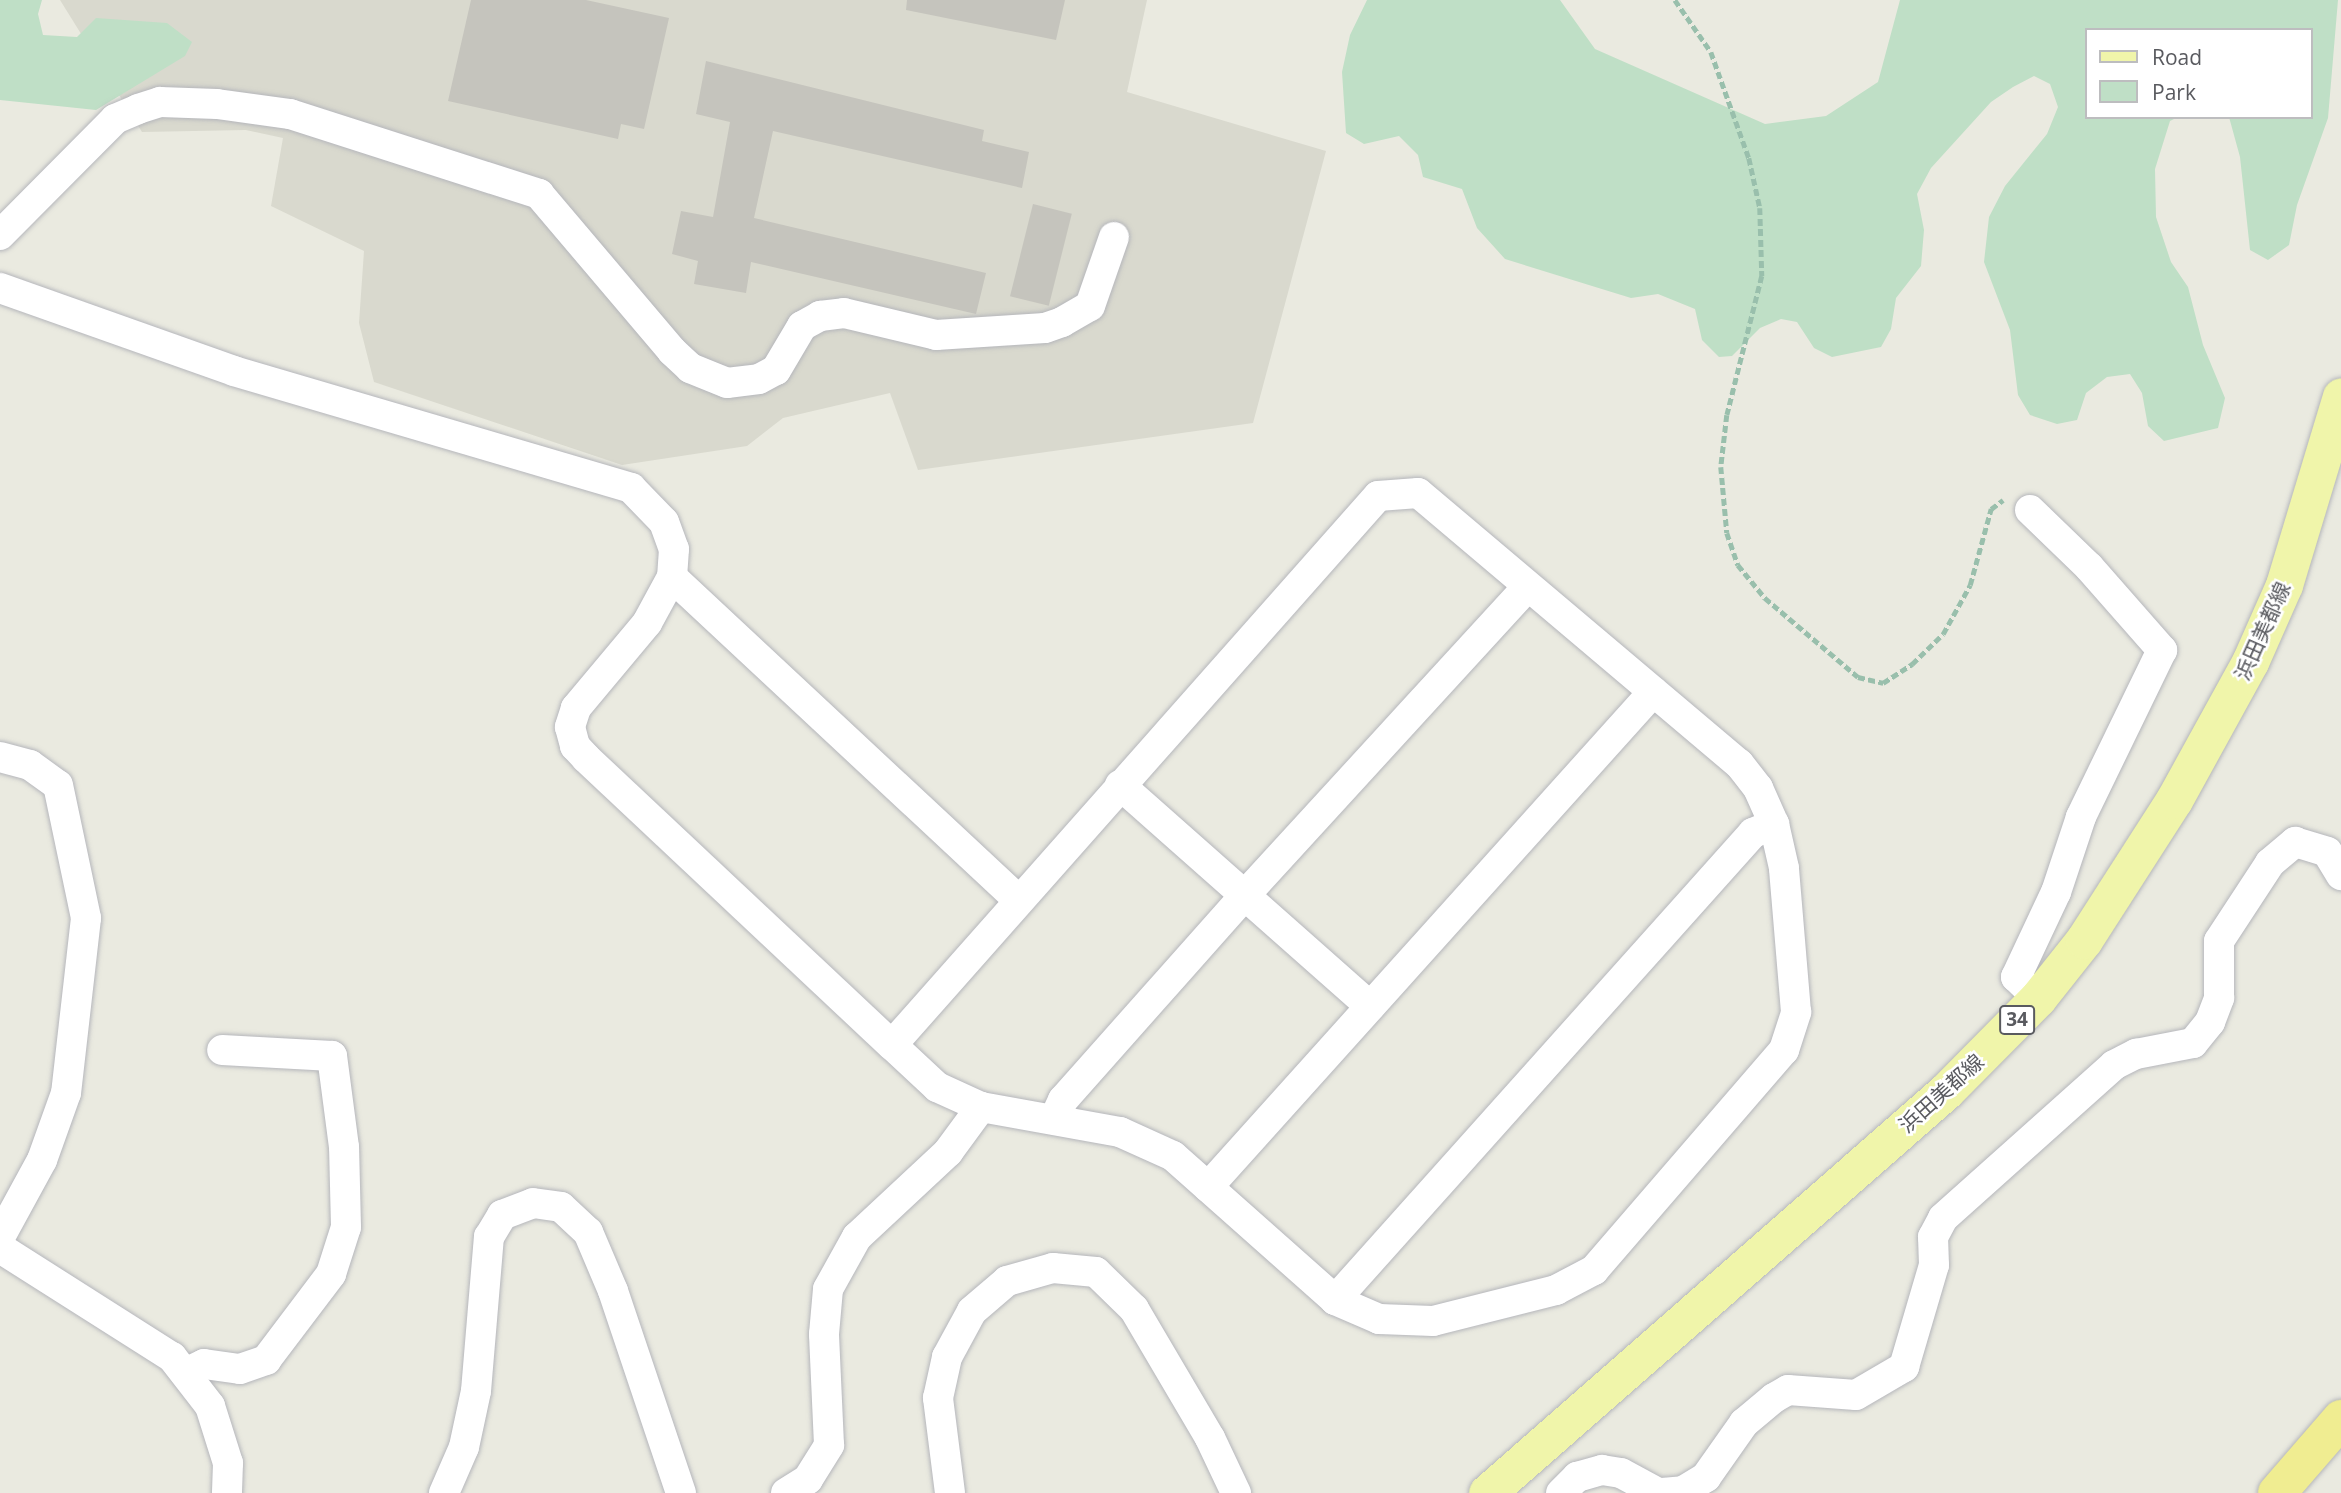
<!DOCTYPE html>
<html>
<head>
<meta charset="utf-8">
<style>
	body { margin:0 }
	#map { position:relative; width:2341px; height:1493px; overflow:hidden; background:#eaeae0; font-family:"Open Sans","Noto Sans JP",sans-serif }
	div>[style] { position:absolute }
	.education>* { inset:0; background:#d9d9ce }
	.green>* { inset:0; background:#bfdfc6 }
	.building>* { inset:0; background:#c5c4bd; transform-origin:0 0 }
	.path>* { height:4.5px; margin-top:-2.25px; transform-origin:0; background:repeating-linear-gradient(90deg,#99bfac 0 7px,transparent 0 10.5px) }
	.roads { filter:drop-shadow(0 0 2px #b5b6bb) drop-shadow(0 0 2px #b5b6bb) }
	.minor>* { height:30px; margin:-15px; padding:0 15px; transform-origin:15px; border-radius:15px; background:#fff }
	.major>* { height:37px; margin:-18.5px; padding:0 18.5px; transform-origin:18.5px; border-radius:18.5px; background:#f0f5aa }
	.highway>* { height:38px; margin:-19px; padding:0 19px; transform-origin:19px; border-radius:19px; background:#f0ed91 }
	span { translate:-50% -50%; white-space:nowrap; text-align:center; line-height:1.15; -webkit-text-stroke:5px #fff; paint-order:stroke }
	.shield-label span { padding:2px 5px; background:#fff; border:2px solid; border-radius:5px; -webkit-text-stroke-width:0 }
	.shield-label { font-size:19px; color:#595a5f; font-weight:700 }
	.street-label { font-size:21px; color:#595a5f }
	.legend { position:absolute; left:2085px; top:28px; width:228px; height:91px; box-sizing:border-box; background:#fff; border:2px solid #bdbdbf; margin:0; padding:9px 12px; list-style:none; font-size:21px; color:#595a5f }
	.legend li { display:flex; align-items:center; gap:14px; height:35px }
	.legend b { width:35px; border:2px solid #bdbdbf }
</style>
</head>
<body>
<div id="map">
	<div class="education">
		<div style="clip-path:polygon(60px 0,1147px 0,1127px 92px,1326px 151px,1253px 423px,918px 470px,890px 393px,783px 418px,747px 446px,622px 465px,374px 382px,359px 323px,364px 251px,271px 206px,283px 138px,246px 130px,142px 132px)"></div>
	</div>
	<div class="green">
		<div style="clip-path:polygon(0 0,42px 0,38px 14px,43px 35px,77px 37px,96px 18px,167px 23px,192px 42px,185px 56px,96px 110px,0 100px)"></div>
		<div style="clip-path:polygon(1367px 0,1560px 0,1595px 49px,1765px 124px,1826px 116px,1878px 82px,1900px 0,2338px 0,2328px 118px,2297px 205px,2289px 245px,2268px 260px,2250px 250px,2240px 157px,2229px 117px,2311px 117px,2311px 30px,2087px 30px,2087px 117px,2178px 117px,2170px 121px,2155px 169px,2156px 217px,2171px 262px,2188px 287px,2203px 345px,2225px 398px,2218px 428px,2164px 441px,2148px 426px,2142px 393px,2130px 374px,2107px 377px,2086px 393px,2077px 420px,2057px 424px,2030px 415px,2018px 395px,2010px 330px,1984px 262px,1989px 217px,2005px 186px,2047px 134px,2058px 107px,2050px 84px,2034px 76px,2013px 87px,1991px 102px,1931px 168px,1917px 194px,1924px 230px,1921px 266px,1896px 298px,1891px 329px,1881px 347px,1832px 357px,1814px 348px,1797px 322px,1781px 319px,1760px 328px,1732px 356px,1719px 357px,1702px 340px,1695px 309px,1658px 294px,1631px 298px,1505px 259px,1477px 228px,1462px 189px,1423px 177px,1418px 155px,1399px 136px,1364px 144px,1346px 133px,1342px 72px,1350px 35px)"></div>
	</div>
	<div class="building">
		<div style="clip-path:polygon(471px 0,586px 0,669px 18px,644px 129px,621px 124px,618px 139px,448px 101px)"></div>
		<div style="clip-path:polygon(907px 0,1065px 0,1056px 40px,906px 10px)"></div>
		<div style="clip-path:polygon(706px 61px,984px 130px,982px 141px,1029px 152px,1022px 188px,773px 131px,754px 218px,986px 273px,976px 314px,751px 262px,746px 293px,694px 284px,698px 261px,672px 254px,681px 211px,713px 217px,730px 122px,696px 114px)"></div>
		<div style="left:1033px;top:204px;width:40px;height:95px;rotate:14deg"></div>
	</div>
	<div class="path">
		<div style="left:1675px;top:0;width:63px;rotate:55.3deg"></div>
		<div style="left:1711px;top:52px;width:113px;rotate:70.3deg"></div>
		<div style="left:1749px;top:158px;width:51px;rotate:77.6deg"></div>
		<div style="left:1760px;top:208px;width:68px;rotate:88.3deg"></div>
		<div style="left:1762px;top:276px;width:143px;rotate:104.1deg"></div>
		<div style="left:1727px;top:415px;width:52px;rotate:96.6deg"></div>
		<div style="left:1721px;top:467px;width:66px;rotate:84.8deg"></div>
		<div style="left:1727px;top:533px;width:34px;rotate:71deg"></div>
		<div style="left:1738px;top:565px;width:43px;rotate:50.7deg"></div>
		<div style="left:1765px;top:598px;width:122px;rotate:40.3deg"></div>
		<div style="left:1858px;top:677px;width:26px;rotate:13deg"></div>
		<div style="left:1883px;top:683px;width:35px;rotate:-33deg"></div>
		<div style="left:1912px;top:664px;width:43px;rotate:-44.1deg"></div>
		<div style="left:1943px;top:634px;width:56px;rotate:-61.1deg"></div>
		<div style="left:1970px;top:585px;width:79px;rotate:-74.6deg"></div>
		<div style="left:1991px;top:509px;width:15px;rotate:-37deg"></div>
	</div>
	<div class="roads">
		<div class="minor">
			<div style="left:0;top:235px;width:163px;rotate:-45.2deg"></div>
			<div style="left:115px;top:119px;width:25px;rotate:-23deg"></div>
			<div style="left:138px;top:109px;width:23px;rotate:-18deg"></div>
			<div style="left:160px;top:102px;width:57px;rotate:2deg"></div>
			<div style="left:217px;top:104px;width:74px;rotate:7.8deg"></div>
			<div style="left:290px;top:114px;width:262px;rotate:17.8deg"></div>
			<div style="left:539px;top:194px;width:206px;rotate:49.7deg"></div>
			<div style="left:672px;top:351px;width:25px;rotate:43deg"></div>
			<div style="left:690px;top:368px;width:40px;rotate:22deg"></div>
			<div style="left:727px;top:383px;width:32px;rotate:-7deg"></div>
			<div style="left:759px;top:379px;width:19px;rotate:-28deg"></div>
			<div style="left:776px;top:370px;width:51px;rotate:-59.4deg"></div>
			<div style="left:802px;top:326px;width:21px;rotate:-29deg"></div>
			<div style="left:820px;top:316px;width:24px;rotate:-7deg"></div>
			<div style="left:844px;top:313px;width:95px;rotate:13.4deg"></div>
			<div style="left:936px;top:335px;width:109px;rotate:-3.7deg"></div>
			<div style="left:1045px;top:328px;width:18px;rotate:-19deg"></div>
			<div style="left:1062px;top:322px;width:32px;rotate:-30deg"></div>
			<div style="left:1090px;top:306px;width:73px;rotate:-70.8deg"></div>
			<div style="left:0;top:288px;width:248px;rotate:19.5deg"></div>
			<div style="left:234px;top:371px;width:414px;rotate:16.4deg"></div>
			<div style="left:631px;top:488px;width:47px;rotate:45.9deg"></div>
			<div style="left:664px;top:522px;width:29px;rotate:70deg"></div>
			<div style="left:674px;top:549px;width:28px;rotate:94deg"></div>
			<div style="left:672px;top:577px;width:52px;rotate:118.5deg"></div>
			<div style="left:647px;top:623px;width:111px;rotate:129.9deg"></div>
			<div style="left:576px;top:708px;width:20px;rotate:108deg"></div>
			<div style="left:570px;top:727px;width:20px;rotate:75deg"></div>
			<div style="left:575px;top:746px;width:16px;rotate:47deg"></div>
			<div style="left:586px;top:758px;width:420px;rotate:43.2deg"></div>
			<div style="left:892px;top:1045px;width:62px;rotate:43deg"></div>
			<div style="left:937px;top:1087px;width:48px;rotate:24.4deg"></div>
			<div style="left:981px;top:1107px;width:141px;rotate:10.2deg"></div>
			<div style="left:1120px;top:1132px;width:58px;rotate:24.4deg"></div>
			<div style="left:1173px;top:1156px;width:217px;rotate:41.6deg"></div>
			<div style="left:1335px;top:1300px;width:48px;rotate:23.4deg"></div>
			<div style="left:1379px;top:1319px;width:54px;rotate:2.1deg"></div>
			<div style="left:1433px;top:1321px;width:127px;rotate:-14.1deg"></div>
			<div style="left:1556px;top:1290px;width:43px;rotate:-27.8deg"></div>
			<div style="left:1594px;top:1270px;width:291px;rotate:-49.2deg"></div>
			<div style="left:1784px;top:1050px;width:40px;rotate:-72deg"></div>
			<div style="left:1796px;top:1012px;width:144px;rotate:-94.8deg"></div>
			<div style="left:1784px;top:868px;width:45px;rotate:-102.8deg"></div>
			<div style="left:1774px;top:824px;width:39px;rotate:-114deg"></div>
			<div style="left:1758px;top:788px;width:31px;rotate:-128deg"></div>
			<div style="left:1739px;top:764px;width:420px;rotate:-139.8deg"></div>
			<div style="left:1418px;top:493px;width:40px;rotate:175.7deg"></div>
			<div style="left:1378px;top:496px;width:733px;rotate:131.52deg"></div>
			<div style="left:2030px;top:510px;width:82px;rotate:44deg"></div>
			<div style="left:2089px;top:567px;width:111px;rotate:48.7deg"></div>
			<div style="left:2162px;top:650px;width:186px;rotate:115.9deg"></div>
			<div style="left:2081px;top:817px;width:79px;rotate:108.4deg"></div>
			<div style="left:2056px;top:892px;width:94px;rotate:115.2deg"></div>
			<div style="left:2016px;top:977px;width:30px;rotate:44deg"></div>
			<div style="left:672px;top:577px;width:473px;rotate:43deg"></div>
			<div style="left:0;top:757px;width:31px;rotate:15deg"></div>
			<div style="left:30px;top:765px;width:34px;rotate:36deg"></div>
			<div style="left:58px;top:785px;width:136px;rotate:78.1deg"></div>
			<div style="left:86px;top:918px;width:176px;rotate:96.5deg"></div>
			<div style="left:66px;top:1093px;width:71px;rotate:109.7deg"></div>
			<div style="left:42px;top:1160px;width:88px;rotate:118.6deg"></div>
			<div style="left:1120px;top:785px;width:334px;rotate:41.5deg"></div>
			<div style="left:1055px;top:1117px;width:19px;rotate:-65deg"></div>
			<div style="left:1063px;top:1100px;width:274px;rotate:-48.4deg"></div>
			<div style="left:1245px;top:895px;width:418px;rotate:-47.5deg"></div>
			<div style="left:1208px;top:1187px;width:666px;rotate:-48.04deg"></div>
			<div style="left:0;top:1248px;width:204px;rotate:32.4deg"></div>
			<div style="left:172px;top:1357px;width:62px;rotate:52.2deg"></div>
			<div style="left:210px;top:1406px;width:60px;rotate:72.5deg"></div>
			<div style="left:228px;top:1463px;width:30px;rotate:92deg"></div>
			<div style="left:1335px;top:1300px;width:627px;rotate:-48.17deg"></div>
			<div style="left:1753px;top:833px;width:23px;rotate:-23deg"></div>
			<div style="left:185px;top:1373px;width:21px;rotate:-25deg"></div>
			<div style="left:204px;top:1364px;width:36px;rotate:8deg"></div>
			<div style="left:240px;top:1369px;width:28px;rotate:-19deg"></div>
			<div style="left:266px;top:1360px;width:108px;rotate:-52.9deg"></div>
			<div style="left:331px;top:1274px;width:49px;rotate:-72.3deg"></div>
			<div style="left:346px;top:1227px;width:80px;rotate:-91.4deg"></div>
			<div style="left:344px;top:1147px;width:92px;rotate:-97.5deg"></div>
			<div style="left:332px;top:1056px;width:110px;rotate:-176.9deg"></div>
			<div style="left:444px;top:1493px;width:50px;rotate:-66.5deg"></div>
			<div style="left:464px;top:1447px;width:57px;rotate:-77.9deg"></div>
			<div style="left:476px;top:1391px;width:155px;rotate:-85.2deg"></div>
			<div style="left:489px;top:1237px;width:26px;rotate:-59deg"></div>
			<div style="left:502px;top:1215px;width:33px;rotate:-21deg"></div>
			<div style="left:533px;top:1203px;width:28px;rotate:8deg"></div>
			<div style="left:561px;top:1207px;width:37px;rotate:43deg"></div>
			<div style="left:588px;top:1232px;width:64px;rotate:67deg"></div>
			<div style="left:613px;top:1291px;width:213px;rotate:71.4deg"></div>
			<div style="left:786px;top:1493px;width:26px;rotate:-32deg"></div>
			<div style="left:808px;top:1479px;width:40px;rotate:-58deg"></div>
			<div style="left:829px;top:1445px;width:111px;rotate:-92.6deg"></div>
			<div style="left:824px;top:1334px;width:45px;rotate:-84.9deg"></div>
			<div style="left:828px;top:1289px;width:60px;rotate:-60.9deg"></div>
			<div style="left:857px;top:1237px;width:125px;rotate:-43deg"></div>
			<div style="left:948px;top:1152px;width:56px;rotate:-53.7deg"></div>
			<div style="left:950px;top:1493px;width:96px;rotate:-97.2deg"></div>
			<div style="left:938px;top:1398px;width:42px;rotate:-77.6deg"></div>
			<div style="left:947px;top:1357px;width:52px;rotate:-61.5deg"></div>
			<div style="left:972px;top:1311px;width:46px;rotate:-40.6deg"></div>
			<div style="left:1007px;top:1281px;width:48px;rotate:-15.8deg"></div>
			<div style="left:1053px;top:1268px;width:43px;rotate:5.3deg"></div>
			<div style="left:1096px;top:1272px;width:53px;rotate:44.2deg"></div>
			<div style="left:1134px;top:1309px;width:150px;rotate:59.5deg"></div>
			<div style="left:1210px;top:1438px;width:61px;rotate:64.7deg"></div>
			<div style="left:1561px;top:1493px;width:23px;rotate:-45deg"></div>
			<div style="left:1577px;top:1477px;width:26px;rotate:-16deg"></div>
			<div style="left:1602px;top:1470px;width:19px;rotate:9deg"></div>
			<div style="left:1621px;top:1473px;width:42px;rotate:28.4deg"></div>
			<div style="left:1662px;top:1493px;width:21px;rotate:-5deg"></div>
			<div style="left:1683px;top:1491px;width:27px;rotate:-31deg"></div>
			<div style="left:1706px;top:1477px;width:66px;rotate:-54.9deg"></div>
			<div style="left:1744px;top:1423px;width:39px;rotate:-40deg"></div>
			<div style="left:1774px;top:1398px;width:16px;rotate:-30deg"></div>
			<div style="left:1788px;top:1390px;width:68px;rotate:4.2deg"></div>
			<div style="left:1856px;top:1395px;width:56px;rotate:-30.3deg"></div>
			<div style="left:1904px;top:1367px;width:106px;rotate:-73.6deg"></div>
			<div style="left:1934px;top:1265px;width:28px;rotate:-92deg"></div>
			<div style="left:1933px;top:1237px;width:21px;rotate:-62deg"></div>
			<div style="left:1943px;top:1218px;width:229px;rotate:-41.8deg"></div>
			<div style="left:2114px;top:1065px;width:25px;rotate:-27deg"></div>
			<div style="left:2136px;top:1054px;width:58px;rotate:-10.9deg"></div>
			<div style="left:2193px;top:1043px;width:27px;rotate:-51deg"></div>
			<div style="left:2210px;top:1022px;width:26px;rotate:-69deg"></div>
			<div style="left:2219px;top:998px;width:57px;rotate:-90deg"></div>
			<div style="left:2219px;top:941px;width:93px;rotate:-56.8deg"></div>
			<div style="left:2270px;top:863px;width:33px;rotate:-40deg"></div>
			<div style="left:2295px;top:842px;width:34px;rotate:17deg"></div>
			<div style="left:2327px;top:852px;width:27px;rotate:59deg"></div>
		</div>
		<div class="major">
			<div style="left:1487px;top:1493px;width:610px;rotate:-41.21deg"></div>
			<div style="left:1946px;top:1091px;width:131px;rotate:-45.3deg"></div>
			<div style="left:2038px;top:998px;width:74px;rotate:-51.6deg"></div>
			<div style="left:2084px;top:940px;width:166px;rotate:-57.3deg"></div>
			<div style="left:2174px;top:800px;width:158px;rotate:-61.2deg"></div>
			<div style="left:2250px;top:662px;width:84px;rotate:-66.2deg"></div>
			<div style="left:2284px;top:585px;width:197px;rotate:-73.2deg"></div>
		</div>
		<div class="highway">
			<div style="left:2277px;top:1493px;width:98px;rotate:-49.1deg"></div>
		</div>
	</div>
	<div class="shield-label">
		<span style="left:2017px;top:1020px">34</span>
	</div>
	<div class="street-label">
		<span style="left:2262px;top:631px;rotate:-66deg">浜田美都線</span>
		<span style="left:1941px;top:1093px;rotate:-42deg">浜田美都線</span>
	</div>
	<ul class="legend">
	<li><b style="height:9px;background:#f0f5aa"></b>Road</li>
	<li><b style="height:19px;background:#bfdfc6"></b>Park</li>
	</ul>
</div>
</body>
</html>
